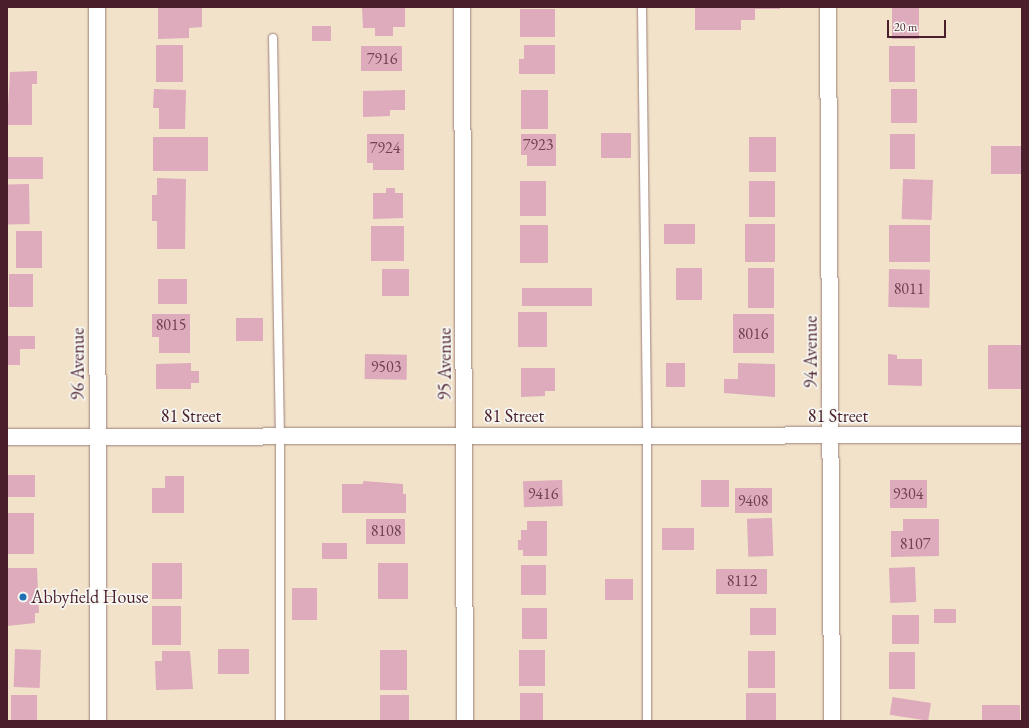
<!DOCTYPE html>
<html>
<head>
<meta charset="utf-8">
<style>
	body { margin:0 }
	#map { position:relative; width:1029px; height:728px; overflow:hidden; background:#f2e2ca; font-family:"EB Garamond",serif }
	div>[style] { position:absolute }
	.building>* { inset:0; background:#ddabbb; transform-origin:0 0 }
	.roads { filter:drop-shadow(0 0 1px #9e807a) drop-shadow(0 0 1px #9e807a) }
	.lane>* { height:8px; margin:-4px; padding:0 4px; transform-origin:4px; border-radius:4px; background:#fff }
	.street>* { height:16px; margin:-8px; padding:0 8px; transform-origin:8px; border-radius:8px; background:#fff }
	.dots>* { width:11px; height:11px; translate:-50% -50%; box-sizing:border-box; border:2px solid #f6f6f2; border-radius:50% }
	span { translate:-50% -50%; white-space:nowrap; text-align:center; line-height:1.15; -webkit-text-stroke:3.5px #f6f6f2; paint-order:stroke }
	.number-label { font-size:16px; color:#6f424f }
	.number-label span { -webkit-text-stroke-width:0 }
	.street-label { font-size:18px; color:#4a1f2b }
	.poi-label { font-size:18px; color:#4a1f2b }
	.left { translate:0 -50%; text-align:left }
	.frame { position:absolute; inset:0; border:8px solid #4a1f2b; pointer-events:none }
	.scale { position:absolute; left:887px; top:20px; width:59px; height:18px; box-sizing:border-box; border:2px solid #4a1f2b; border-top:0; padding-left:5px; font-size:12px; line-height:14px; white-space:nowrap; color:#4a1f2b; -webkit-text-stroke:3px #f6f6f2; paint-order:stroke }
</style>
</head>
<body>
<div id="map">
	<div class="building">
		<div style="clip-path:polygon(158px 7px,202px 7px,202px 27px,189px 28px,189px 38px,158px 39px)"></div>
		<div style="clip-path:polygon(362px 7px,405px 7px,405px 27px,393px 27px,393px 36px,375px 36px,375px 28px,363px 28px)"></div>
		<div style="clip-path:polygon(695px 7px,780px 7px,780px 9px,755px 9px,755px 20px,741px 20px,741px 30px,695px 30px)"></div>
		<div style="left:892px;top:7px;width:27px;height:32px"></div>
		<div style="left:520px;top:9px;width:35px;height:28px"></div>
		<div style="left:312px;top:26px;width:19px;height:15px"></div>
		<div style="left:156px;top:45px;width:27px;height:37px"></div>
		<div style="clip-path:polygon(524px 45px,555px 45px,555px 74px,519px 74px,519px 59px,524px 59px)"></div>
		<div style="left:361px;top:46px;width:41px;height:25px"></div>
		<div style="left:889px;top:46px;width:26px;height:36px"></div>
		<div style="clip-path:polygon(37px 71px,37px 84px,32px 84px,32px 125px,7px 125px,10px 72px)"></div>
		<div style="clip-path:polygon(154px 89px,186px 90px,185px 129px,159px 129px,159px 108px,153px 108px)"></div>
		<div style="left:891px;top:89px;width:26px;height:34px"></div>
		<div style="clip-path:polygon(405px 90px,405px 110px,390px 110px,390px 116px,363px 117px,363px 91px)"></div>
		<div style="left:521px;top:90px;width:27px;height:39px"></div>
		<div style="left:601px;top:133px;width:30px;height:25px"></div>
		<div style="clip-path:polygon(367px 134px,404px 134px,404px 170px,373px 170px,373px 163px,367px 163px)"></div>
		<div style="clip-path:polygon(521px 134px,556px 134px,556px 166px,527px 166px,527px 155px,521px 155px)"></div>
		<div style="left:890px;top:134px;width:25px;height:35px"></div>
		<div style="left:208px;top:137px;width:34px;height:55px;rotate:90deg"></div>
		<div style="left:749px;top:137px;width:27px;height:35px"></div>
		<div style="left:991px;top:146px;width:31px;height:28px"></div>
		<div style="left:7px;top:157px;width:36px;height:22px"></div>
		<div style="clip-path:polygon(157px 178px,186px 179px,185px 249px,157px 249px,157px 221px,152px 221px,152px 195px,157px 195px)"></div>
		<div style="left:903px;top:179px;width:30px;height:40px;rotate:2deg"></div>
		<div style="left:520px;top:181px;width:26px;height:35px"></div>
		<div style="left:749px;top:181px;width:26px;height:36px"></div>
		<div style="left:29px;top:184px;width:40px;height:22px;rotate:89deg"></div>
		<div style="clip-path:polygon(386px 188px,395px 188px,395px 193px,403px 193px,403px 218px,373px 219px,373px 193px,386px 193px)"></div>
		<div style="left:664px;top:224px;width:31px;height:20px"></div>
		<div style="left:745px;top:224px;width:30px;height:38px"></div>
		<div style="left:520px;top:225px;width:28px;height:38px"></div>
		<div style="left:889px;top:225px;width:41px;height:37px"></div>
		<div style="left:371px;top:226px;width:33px;height:35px"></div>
		<div style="left:16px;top:231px;width:26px;height:37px"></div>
		<div style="left:676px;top:268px;width:26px;height:32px"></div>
		<div style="left:748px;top:268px;width:26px;height:40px"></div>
		<div style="left:382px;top:269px;width:27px;height:27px"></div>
		<div style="left:889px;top:269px;width:41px;height:38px;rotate:1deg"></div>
		<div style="left:9px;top:274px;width:24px;height:33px"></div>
		<div style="left:158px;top:279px;width:29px;height:25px"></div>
		<div style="left:522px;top:288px;width:70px;height:18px"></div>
		<div style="left:518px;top:312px;width:29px;height:35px"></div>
		<div style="clip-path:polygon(152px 314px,190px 314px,190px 353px,159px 353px,159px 337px,152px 337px)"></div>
		<div style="left:733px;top:314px;width:41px;height:39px"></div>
		<div style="left:236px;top:318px;width:27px;height:23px"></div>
		<div style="clip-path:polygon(8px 336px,35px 336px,35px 349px,20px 349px,20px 365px,7px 365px)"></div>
		<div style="left:988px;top:345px;width:34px;height:44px"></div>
		<div style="left:365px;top:354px;width:42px;height:25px;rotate:1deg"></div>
		<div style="clip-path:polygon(888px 354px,897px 355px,897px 359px,922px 359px,922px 386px,888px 385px)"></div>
		<div style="clip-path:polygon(191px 363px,191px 371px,199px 371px,199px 383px,191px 383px,191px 389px,156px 389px,156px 364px)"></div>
		<div style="left:666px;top:363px;width:19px;height:24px"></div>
		<div style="clip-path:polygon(738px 363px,775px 364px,775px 397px,724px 393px,724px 379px,738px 379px)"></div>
		<div style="clip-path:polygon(521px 368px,555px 368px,555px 391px,545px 391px,545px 396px,521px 397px)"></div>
		<div style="left:7px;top:475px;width:28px;height:22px"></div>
		<div style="clip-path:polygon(165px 476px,184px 476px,184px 513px,152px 513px,152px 488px,165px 488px)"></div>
		<div style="left:562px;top:480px;width:26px;height:39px;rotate:88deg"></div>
		<div style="left:701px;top:480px;width:28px;height:27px"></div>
		<div style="left:890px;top:480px;width:37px;height:28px"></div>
		<div style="clip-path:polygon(363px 481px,403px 484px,403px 494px,406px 494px,406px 513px,342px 513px,342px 484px,363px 484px)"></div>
		<div style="left:735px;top:488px;width:37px;height:25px"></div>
		<div style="left:7px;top:513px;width:27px;height:41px"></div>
		<div style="left:772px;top:518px;width:38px;height:25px;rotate:88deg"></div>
		<div style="left:366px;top:519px;width:39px;height:25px"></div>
		<div style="clip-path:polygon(903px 519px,939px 519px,939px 556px,891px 557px,891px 531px,903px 531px)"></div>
		<div style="clip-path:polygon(527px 521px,547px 521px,547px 556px,523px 556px,523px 550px,518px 550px,518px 540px,521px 540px,521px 530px,527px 530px)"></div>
		<div style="left:662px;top:528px;width:32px;height:22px"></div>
		<div style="left:322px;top:543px;width:25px;height:16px"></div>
		<div style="left:152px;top:563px;width:30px;height:36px"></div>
		<div style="left:378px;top:563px;width:30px;height:36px"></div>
		<div style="left:521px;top:565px;width:25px;height:30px"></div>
		<div style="left:915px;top:567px;width:35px;height:26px;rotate:88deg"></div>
		<div style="clip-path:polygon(7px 568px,37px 568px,39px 613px,35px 613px,35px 623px,7px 626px)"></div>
		<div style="left:716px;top:569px;width:51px;height:25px"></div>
		<div style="left:605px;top:579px;width:28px;height:21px"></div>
		<div style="left:292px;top:588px;width:25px;height:32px"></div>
		<div style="left:152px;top:606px;width:29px;height:39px"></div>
		<div style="left:522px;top:608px;width:25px;height:31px"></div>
		<div style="left:750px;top:608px;width:26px;height:27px"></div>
		<div style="left:934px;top:609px;width:22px;height:14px"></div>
		<div style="left:919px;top:615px;width:29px;height:27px;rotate:90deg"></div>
		<div style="left:15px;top:649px;width:26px;height:38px;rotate:2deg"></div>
		<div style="left:218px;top:649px;width:31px;height:25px"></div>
		<div style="left:380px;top:650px;width:27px;height:40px"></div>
		<div style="left:519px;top:650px;width:26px;height:36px"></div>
		<div style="clip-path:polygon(162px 651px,190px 651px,193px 689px,156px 690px,155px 661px,162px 661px)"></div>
		<div style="left:748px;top:651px;width:27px;height:37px"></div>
		<div style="left:889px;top:652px;width:26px;height:37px"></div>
		<div style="left:520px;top:693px;width:23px;height:28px"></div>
		<div style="left:746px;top:693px;width:30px;height:28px"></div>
		<div style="left:11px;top:695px;width:26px;height:26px"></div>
		<div style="left:380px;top:695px;width:29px;height:26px"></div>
		<div style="left:931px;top:703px;width:18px;height:39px;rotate:99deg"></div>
		<div style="left:982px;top:705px;width:38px;height:16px"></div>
	</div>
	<div class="roads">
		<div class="lane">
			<div style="left:642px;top:7px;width:429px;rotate:89.3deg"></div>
			<div style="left:647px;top:436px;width:285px;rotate:90deg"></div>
			<div style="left:273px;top:38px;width:398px;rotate:89deg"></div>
			<div style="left:280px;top:436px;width:285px;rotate:90deg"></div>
		</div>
		<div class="street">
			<div style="left:97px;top:7px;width:714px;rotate:89.92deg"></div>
			<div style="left:462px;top:7px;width:714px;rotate:89.76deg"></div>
			<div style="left:828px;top:7px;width:714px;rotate:89.68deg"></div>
			<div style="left:7px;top:437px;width:1015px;rotate:-0.11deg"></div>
		</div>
	</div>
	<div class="dots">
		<div style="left:23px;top:597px;background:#1f6fb2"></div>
	</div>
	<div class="number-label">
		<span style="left:382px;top:59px">7916</span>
		<span style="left:538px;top:145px">7923</span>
		<span style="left:385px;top:148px">7924</span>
		<span style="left:909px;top:289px">8011</span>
		<span style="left:171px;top:325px">8015</span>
		<span style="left:753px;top:334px">8016</span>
		<span style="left:386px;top:367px">9503</span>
		<span style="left:543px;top:494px">9416</span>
		<span style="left:908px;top:494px">9304</span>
		<span style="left:753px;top:501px">9408</span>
		<span style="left:386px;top:531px">8108</span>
		<span style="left:915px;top:544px">8107</span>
		<span style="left:742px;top:581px">8112</span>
	</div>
	<div class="street-label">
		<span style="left:811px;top:352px;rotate:-90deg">94 Avenue</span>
		<span style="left:78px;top:364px;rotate:-90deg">96 Avenue</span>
		<span style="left:445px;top:364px;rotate:-90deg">95 Avenue</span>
		<span style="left:191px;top:416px">81 Street</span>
		<span style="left:514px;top:416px">81 Street</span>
		<span style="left:838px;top:416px">81 Street</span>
	</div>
	<div class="poi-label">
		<span class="left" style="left:31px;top:597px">Abbyfield House</span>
	</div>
	<div class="frame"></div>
	<div class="scale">20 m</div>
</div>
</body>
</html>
